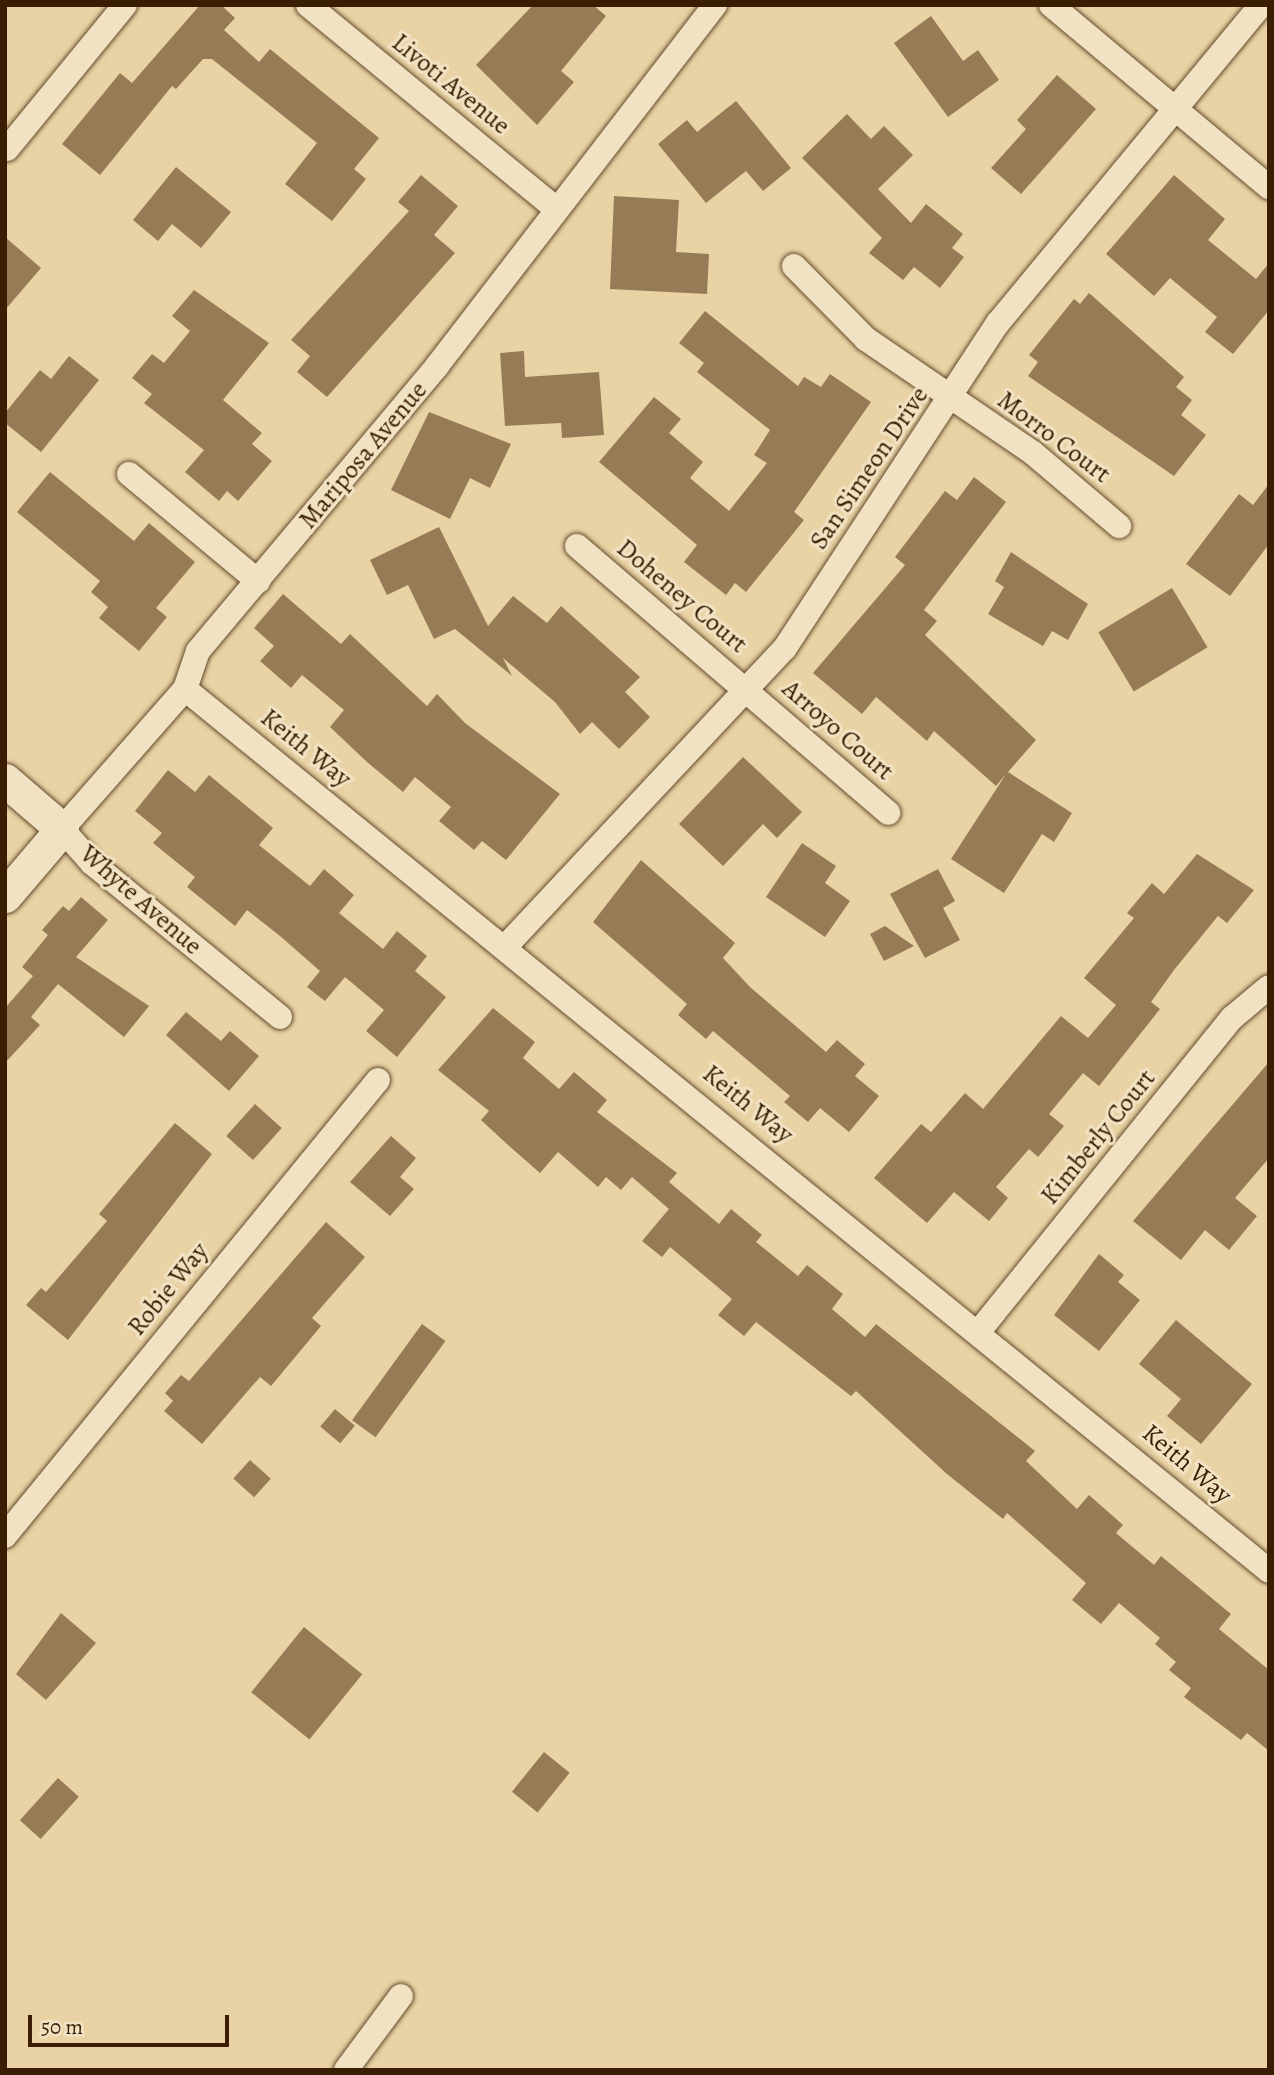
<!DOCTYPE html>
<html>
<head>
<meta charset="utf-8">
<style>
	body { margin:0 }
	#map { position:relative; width:1274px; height:2075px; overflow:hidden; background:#e9d3a5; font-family:Alegreya,serif }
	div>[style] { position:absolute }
	.building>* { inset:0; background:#957c57; transform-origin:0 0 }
	.roads { filter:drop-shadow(0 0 2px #654b2c) drop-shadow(0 0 2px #654b2c) }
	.street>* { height:24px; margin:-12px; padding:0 12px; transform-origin:12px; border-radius:12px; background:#f1e2c4 }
	.secondary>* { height:33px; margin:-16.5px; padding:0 16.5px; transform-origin:16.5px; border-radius:16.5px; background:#f1e2c4 }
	span { translate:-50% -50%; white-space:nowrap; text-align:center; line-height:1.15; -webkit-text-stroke:6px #f1e2c4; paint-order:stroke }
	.street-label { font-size:26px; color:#391e03 }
	.frame { position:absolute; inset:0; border:7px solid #391e03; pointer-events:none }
	.scale { position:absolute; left:28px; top:2015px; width:201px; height:32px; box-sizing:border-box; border:4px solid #391e03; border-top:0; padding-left:9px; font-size:21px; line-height:24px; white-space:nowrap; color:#391e03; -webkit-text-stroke:5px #f1e2c4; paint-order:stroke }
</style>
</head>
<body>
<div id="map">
	<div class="building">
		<div style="clip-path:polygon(200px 5px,221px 5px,235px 18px,224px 30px,259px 62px,270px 49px,379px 138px,354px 169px,366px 179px,332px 221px,285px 184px,317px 143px,212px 59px,203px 59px,176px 89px,172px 86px,100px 175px,62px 144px,120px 73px,132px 83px)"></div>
		<div style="clip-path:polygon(533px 5px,593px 5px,606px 16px,561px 71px,574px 82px,537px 125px,476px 65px)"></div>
		<div style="clip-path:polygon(931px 16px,963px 61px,978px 50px,999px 80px,948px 117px,894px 43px)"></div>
		<div style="clip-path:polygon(1057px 75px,1096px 109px,1021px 194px,991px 168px,1026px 129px,1017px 120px)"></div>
		<div style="clip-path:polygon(736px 101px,791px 168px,763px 191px,746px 171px,706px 203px,658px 144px,687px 120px,697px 132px)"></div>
		<div style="clip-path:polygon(847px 114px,871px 139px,884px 126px,913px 155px,878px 189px,911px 223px,926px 204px,963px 234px,952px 248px,964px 257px,940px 288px,914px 267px,903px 280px,869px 253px,882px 238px,802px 158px)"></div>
		<div style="clip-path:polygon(176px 167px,231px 212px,201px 248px,172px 224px,158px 241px,133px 220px)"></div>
		<div style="clip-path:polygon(421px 175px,458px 206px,434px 235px,455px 253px,327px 397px,297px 372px,310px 356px,291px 340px,409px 211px,398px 202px)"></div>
		<div style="clip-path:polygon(1174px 175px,1225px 219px,1208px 240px,1256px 279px,1269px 263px,1269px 310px,1233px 354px,1205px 332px,1217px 317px,1170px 278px,1154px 296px,1106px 254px)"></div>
		<div style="clip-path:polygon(614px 196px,679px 200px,676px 252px,709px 254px,707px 294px,610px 289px)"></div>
		<div style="clip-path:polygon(5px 237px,41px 268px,5px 310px)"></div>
		<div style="clip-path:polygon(194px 290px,269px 343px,223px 400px,262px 433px,252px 444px,272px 461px,238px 501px,227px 491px,219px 501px,185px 472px,204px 450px,144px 403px,152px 394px,132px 378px,152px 354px,164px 363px,190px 331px,172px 316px)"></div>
		<div style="clip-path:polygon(1089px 293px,1184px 377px,1176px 387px,1192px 400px,1181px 415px,1206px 435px,1174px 476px,1028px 376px,1038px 362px,1029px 355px,1074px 299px,1080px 304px)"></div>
		<div style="clip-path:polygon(705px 311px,798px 386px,804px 377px,821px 387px,830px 374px,871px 402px,794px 512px,804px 520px,746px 592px,735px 583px,726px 595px,684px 562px,697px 545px,599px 462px,654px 397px,681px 419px,669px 433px,703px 462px,690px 478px,729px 511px,767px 463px,754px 455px,770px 430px,697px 372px,704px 363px,679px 343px)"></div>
		<div style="clip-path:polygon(524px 351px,525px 377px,599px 372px,604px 435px,562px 438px,561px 423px,505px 426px,500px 353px)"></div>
		<div style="clip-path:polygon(69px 356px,99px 380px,41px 452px,5px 423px,5px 413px,40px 370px,51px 379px)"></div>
		<div style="clip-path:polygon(429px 412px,511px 444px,490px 488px,470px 478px,450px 519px,391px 490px)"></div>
		<div style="clip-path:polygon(50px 472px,134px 541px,149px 523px,195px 562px,156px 608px,167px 617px,139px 651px,99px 618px,108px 607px,91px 592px,100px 581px,17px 512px)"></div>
		<div style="clip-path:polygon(974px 477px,1006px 502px,924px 610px,937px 621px,925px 635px,1036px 740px,1008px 772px,1072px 813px,1054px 842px,1042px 834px,1004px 893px,951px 859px,1006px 774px,996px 786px,934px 731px,927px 741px,876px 697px,862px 714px,813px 673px,905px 565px,895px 557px,945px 491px,957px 500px)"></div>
		<div style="clip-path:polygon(1269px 484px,1269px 544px,1230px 596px,1186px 564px,1239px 494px,1253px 505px)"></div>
		<div style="clip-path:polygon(439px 527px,488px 626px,513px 596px,547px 623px,561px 606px,640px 677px,625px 692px,650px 717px,619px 749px,592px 722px,580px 734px,555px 702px,503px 658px,512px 676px,455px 629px,434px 639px,408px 585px,387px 595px,370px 560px)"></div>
		<div style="clip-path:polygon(1011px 552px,1088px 604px,1068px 640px,1052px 631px,1043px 646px,988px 614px,1004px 587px,995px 581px)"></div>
		<div style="left:1172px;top:588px;width:69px;height:86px;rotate:59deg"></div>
		<div style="clip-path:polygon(283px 594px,341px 644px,350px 634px,427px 706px,437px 694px,465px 723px,560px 794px,506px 860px,482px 841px,474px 850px,439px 821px,451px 807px,415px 777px,403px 792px,367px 762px,330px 727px,344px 710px,302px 675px,291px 688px,260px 661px,274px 646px,254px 628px)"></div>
		<div style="clip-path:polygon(743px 757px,802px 812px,777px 838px,763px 824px,723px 866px,679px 824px)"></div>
		<div style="clip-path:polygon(168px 770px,195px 792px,209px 775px,273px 828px,259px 845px,310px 886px,324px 869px,354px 895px,339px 913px,383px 949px,397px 931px,427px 956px,415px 971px,446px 997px,397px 1057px,366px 1031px,384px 1010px,345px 977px,325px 1001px,307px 987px,320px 971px,280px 936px,247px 910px,235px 926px,187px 887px,195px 877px,153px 843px,162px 833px,135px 811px)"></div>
		<div style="clip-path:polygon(802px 843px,836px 866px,825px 883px,850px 901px,825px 937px,766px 897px)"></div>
		<div style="clip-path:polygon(1197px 854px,1254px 890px,1227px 923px,1218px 916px,1174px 970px,1151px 1002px,1160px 1009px,1099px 1086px,1083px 1073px,1049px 1114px,1064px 1126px,1038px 1157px,1029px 1149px,996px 1187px,1008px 1198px,989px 1221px,954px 1192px,927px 1223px,874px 1178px,921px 1124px,931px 1132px,965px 1093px,983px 1109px,1061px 1016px,1088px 1038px,1116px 1005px,1084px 978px,1134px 918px,1127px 913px,1152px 883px,1164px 894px)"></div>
		<div style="clip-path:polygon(641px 860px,735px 943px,723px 958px,750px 987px,826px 1052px,837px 1040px,865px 1064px,855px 1076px,879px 1096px,849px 1132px,820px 1108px,808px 1122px,784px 1102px,790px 1096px,713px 1031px,706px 1039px,678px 1015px,687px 1004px,593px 922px)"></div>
		<div style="clip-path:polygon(938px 869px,955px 901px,943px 908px,960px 940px,925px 958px,890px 894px)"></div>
		<div style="clip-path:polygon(81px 897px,108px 920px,76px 957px,149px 1006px,124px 1037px,58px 984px,31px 1017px,40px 1025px,5px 1063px,5px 1008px,33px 976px,22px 967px,48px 935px,42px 930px,63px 906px,69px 911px)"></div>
		<div style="clip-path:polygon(885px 926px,914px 946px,884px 961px,870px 934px)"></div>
		<div style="clip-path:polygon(493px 1008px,535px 1042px,523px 1058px,559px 1089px,574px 1072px,607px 1100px,597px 1112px,677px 1173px,669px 1182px,719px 1224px,731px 1209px,762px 1235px,756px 1242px,798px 1276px,807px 1265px,843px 1294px,832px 1309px,865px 1337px,876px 1324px,1035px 1451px,1026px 1461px,1077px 1509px,1089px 1495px,1123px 1525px,1116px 1533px,1154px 1565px,1161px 1556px,1231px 1614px,1219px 1629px,1269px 1670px,1269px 1751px,1247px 1733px,1241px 1740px,1184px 1697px,1191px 1688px,1169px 1670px,1176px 1662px,1155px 1644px,1160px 1638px,1119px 1603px,1101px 1624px,1072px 1600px,1086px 1583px,1007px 1513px,1003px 1519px,947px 1474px,856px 1391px,851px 1396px,756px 1322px,744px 1336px,718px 1315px,732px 1299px,670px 1247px,662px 1257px,642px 1241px,669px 1209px,632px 1177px,621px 1190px,606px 1177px,598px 1187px,558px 1152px,540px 1173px,508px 1145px,481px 1120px,489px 1111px,438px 1070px)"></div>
		<div style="clip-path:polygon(186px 1012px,221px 1041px,230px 1031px,259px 1056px,229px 1091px,166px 1035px)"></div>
		<div style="clip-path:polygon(1269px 1062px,1269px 1158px,1235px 1198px,1257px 1216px,1229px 1250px,1205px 1230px,1181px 1260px,1133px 1221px)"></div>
		<div style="left:255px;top:1104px;width:36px;height:43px;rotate:42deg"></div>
		<div style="clip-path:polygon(175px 1123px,212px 1154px,68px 1340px,26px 1305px,41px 1288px,46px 1292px,107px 1221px,99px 1214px)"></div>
		<div style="clip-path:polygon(391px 1136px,416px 1158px,400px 1177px,414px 1189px,390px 1216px,350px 1182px)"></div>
		<div style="clip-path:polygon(326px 1222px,365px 1257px,312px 1318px,321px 1326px,271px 1386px,260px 1377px,202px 1444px,164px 1411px,173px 1401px,165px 1393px,181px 1375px,189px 1381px)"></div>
		<div style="clip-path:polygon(1099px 1254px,1124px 1275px,1118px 1282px,1140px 1300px,1099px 1351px,1054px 1315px)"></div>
		<div style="clip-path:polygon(1176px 1320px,1252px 1384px,1201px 1444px,1167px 1416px,1181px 1399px,1139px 1364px)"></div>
		<div style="left:422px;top:1324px;width:29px;height:119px;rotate:36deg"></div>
		<div style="left:335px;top:1409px;width:26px;height:23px;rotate:40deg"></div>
		<div style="left:250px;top:1460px;width:28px;height:25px;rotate:42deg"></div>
		<div style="clip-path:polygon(61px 1613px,96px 1643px,46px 1700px,16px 1674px)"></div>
		<div style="left:304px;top:1627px;width:75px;height:84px;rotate:39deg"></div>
		<div style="left:544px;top:1752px;width:33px;height:51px;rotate:39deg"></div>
		<div style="left:58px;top:1778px;width:28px;height:57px;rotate:42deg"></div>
	</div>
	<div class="roads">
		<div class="street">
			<div style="left:308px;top:5px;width:321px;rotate:39.4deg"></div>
			<div style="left:1051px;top:5px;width:284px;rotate:39.9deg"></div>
			<div style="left:7px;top:149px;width:186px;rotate:-50.7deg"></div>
			<div style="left:794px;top:266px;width:103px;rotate:45.4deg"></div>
			<div style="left:866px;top:339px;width:202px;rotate:34.3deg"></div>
			<div style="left:1033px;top:453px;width:113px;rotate:40.3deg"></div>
			<div style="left:129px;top:474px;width:168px;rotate:39.7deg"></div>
			<div style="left:577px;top:546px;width:410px;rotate:40.6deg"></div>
			<div style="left:185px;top:689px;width:1397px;rotate:39.13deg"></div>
			<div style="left:506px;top:946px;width:408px;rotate:-46.9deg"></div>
			<div style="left:785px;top:648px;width:389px;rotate:-56.8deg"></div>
			<div style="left:998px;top:323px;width:413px;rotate:-50.4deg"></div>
			<div style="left:280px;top:1017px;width:243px;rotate:-140.7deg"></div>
			<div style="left:92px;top:863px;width:45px;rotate:-131.4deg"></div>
			<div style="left:62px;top:829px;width:186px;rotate:-48.7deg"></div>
			<div style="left:185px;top:689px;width:40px;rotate:-71.1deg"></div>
			<div style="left:198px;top:651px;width:372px;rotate:-50deg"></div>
			<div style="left:437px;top:366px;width:456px;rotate:-52.4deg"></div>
			<div style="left:980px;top:1330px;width:401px;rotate:-51.1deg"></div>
			<div style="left:1232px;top:1018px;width:48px;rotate:-40deg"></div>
			<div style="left:5px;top:1536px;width:589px;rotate:-50.72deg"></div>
			<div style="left:346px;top:2070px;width:92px;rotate:-53.4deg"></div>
		</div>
		<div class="secondary">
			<div style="left:5px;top:780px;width:75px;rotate:40.7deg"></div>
			<div style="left:62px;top:829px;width:88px;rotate:130.4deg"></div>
		</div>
	</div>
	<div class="street-label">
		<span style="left:451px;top:84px;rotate:39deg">Livoti Avenue</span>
		<span style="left:1054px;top:437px;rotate:37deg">Morro Court</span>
		<span style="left:363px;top:455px;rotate:-50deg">Mariposa Avenue</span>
		<span style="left:869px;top:468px;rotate:-56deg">San Simeon Drive</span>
		<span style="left:682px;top:596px;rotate:40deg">Doheney Court</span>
		<span style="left:838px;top:730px;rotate:41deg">Arroyo Court</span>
		<span style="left:306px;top:748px;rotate:39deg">Keith Way</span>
		<span style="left:141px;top:900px;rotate:41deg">Whyte Avenue</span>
		<span style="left:748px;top:1104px;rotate:39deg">Keith Way</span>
		<span style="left:1098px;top:1137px;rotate:-51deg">Kimberly Court</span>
		<span style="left:168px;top:1289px;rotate:-51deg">Robie Way</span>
		<span style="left:1187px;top:1464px;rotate:40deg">Keith Way</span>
	</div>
	<div class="frame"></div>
	<div class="scale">50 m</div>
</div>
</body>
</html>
